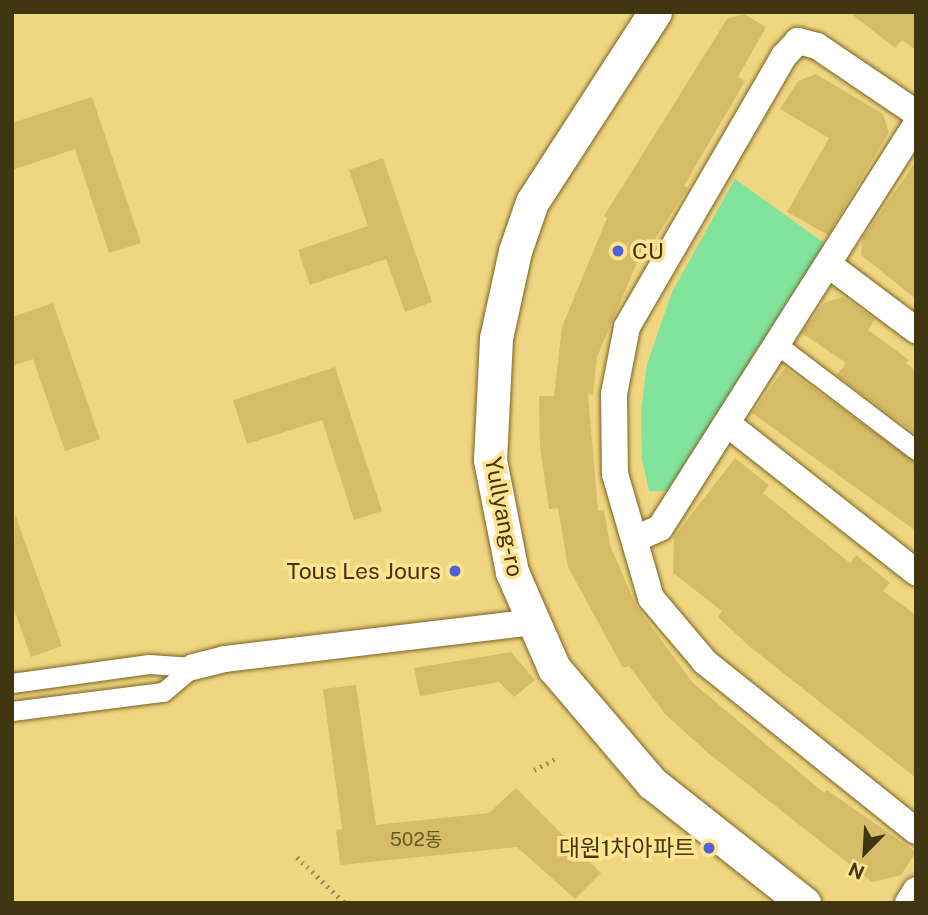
<!DOCTYPE html>
<html>
<head>
<meta charset="utf-8">
<style>
	body { margin:0 }
	#map { position:relative; width:928px; height:915px; overflow:hidden; background:#f1d682; font-family:"Public Sans","Noto Sans KR",sans-serif }
	div>[style] { position:absolute }
	.green>* { inset:0; background:#82e39d }
	.building>* { inset:0; background:#d7bc68 }
	.path>* { height:4.5px; margin-top:-2.25px; transform-origin:0; background:repeating-linear-gradient(90deg,#a38f50 0 2px,transparent 0 7px) }
	.roads { filter:drop-shadow(0 0 2px #786423) drop-shadow(0 0 2px #786423) }
	.pedestrian>* { height:19px; margin:-9.5px; padding:0 9.5px; transform-origin:9.5px; border-radius:9.5px; background:#fff }
	.minor>* { height:26px; margin:-13px; padding:0 13px; transform-origin:13px; border-radius:13px; background:#fff }
	.tertiary>* { height:33px; margin:-16.5px; padding:0 16.5px; transform-origin:16.5px; border-radius:16.5px; background:#fff }
	.dots>* { width:19px; height:19px; translate:-50% -50%; box-sizing:border-box; border:4px solid #ffe38f; border-radius:50% }
	span { translate:-50% -50%; white-space:nowrap; text-align:center; line-height:1.15; -webkit-text-stroke:7px #ffe38f; paint-order:stroke }
	.number-label { font-size:19px; color:#665828 }
	.number-label span { -webkit-text-stroke-width:0 }
	.poi-label { font-size:23px; color:#413612 }
	.left { translate:0 -50%; text-align:left }
	.right { translate:-100% -50%; text-align:right }
	.street-label { font-size:23px; color:#413612 }
	.frame { position:absolute; inset:0; border:14px solid #413612; pointer-events:none }
	.north { position:absolute; left:830px; top:817px; width:70px; height:70px; -webkit-text-stroke:5px #ffe38f; paint-order:stroke; rotate:204deg; font-size:19px; font-weight:700; line-height:28px; text-align:center; color:#413612 }
	.north::after { content:''; display:block; margin:auto; width:24px; height:32px; background:#413612; clip-path:polygon(50% 0,100% 100%,50% 72%,0 100%) }
</style>
</head>
<body>
<div id="map">
	<div class="green">
		<div style="clip-path:polygon(735px 179px,827px 245px,670px 491px,649px 491px,642px 459px,641px 411px,647px 364px,672px 292px)"></div>
	</div>
	<div class="building">
		<div style="clip-path:polygon(849px 12px,916px 12px,916px 50px,902px 40px,895px 48px)"></div>
		<div style="clip-path:polygon(744px 14px,766px 27px,738px 77px,745px 81px,684px 186px,688px 188px,650px 247px,645px 244px,597px 357px,593px 395px,588px 394px,598px 511px,604px 510px,610px 545px,636px 606px,693px 683px,824px 793px,827px 790px,916px 852px,901px 875px,872px 882px,708px 753px,665px 714px,629px 666px,623px 668px,568px 567px,558px 508px,549px 509px,540px 448px,539px 396px,554px 396px,562px 327px,607px 218px,604px 216px,727px 19px)"></div>
		<div style="clip-path:polygon(816px 74px,883px 114px,889px 132px,828px 235px,787px 212px,829px 138px,780px 109px,798px 81px)"></div>
		<div style="clip-path:polygon(92px 97px,141px 243px,109px 253px,75px 149px,12px 170px,12px 123px)"></div>
		<div style="clip-path:polygon(383px 158px,432px 302px,405px 312px,386px 259px,310px 285px,298px 250px,368px 226px,349px 170px)"></div>
		<div style="clip-path:polygon(916px 161px,916px 299px,861px 255px,863px 238px)"></div>
		<div style="clip-path:polygon(843px 297px,875px 319px,868px 330px,909px 360px,906px 363px,916px 371px,916px 434px,837px 375px,846px 363px,802px 333px,824px 303px)"></div>
		<div style="clip-path:polygon(53px 303px,100px 439px,65px 451px,33px 359px,12px 366px,12px 317px)"></div>
		<div style="clip-path:polygon(335px 367px,382px 511px,354px 520px,322px 420px,247px 444px,233px 400px)"></div>
		<div style="clip-path:polygon(785px 368px,916px 462px,916px 531px,752px 413px)"></div>
		<div style="clip-path:polygon(735px 458px,769px 485px,763px 493px,850px 563px,856px 555px,890px 583px,883px 591px,916px 615px,916px 778px,749px 646px,718px 617px,722px 611px,673px 573px,674px 537px)"></div>
		<div style="clip-path:polygon(15px 514px,62px 646px,31px 657px,12px 604px)"></div>
		<div style="clip-path:polygon(511px 652px,535px 680px,514px 697px,499px 682px,420px 696px,414px 668px)"></div>
		<div style="clip-path:polygon(356px 685px,376px 825px,489px 813px,516px 788px,601px 873px,575px 899px,517px 847px,340px 865px,336px 830px,342px 829px,323px 689px)"></div>
	</div>
	<div class="path">
		<div style="left:534px;top:770px;width:26px;rotate:-28deg"></div>
		<div style="left:297px;top:857px;width:66px;rotate:43.8deg"></div>
	</div>
	<div class="roads">
		<div class="pedestrian">
			<div style="left:779px;top:346px;width:172px;rotate:37.2deg"></div>
			<div style="left:12px;top:683px;width:138px;rotate:-7.9deg"></div>
			<div style="left:149px;top:664px;width:44px;rotate:3.9deg"></div>
			<div style="left:12px;top:711px;width:152px;rotate:-7.2deg"></div>
			<div style="left:163px;top:692px;width:39px;rotate:-40deg"></div>
		</div>
		<div class="minor">
			<div style="left:916px;top:113px;width:120px;rotate:-145.9deg"></div>
			<div style="left:817px;top:46px;width:20px;rotate:-165deg"></div>
			<div style="left:798px;top:41px;width:21px;rotate:133deg"></div>
			<div style="left:784px;top:56px;width:313px;rotate:120.1deg"></div>
			<div style="left:627px;top:327px;width:68px;rotate:101deg"></div>
			<div style="left:614px;top:394px;width:80px;rotate:89.3deg"></div>
			<div style="left:615px;top:474px;width:129px;rotate:73.8deg"></div>
			<div style="left:651px;top:598px;width:84px;rotate:49.8deg"></div>
			<div style="left:705px;top:662px;width:270px;rotate:38.7deg"></div>
			<div style="left:829px;top:265px;width:109px;rotate:36.8deg"></div>
			<div style="left:729px;top:425px;width:238px;rotate:38.2deg"></div>
			<div style="left:635px;top:539px;width:27px;rotate:-24deg"></div>
			<div style="left:660px;top:528px;width:477px;rotate:-57.6deg"></div>
			<div style="left:193px;top:667px;width:32px;rotate:-14deg"></div>
			<div style="left:224px;top:659px;width:311px;rotate:-6.8deg"></div>
			<div style="left:908px;top:903px;width:15px;rotate:-58deg"></div>
		</div>
		<div class="tertiary">
			<div style="left:655px;top:12px;width:226px;rotate:122.9deg"></div>
			<div style="left:532px;top:202px;width:52px;rotate:109.1deg"></div>
			<div style="left:515px;top:251px;width:89px;rotate:102.3deg"></div>
			<div style="left:496px;top:338px;width:122px;rotate:92.8deg"></div>
			<div style="left:490px;top:460px;width:114px;rotate:78.9deg"></div>
			<div style="left:512px;top:572px;width:105px;rotate:66.4deg"></div>
			<div style="left:554px;top:668px;width:151px;rotate:49.6deg"></div>
			<div style="left:652px;top:783px;width:194px;rotate:38.3deg"></div>
		</div>
	</div>
	<div class="dots">
		<div style="left:618px;top:251px;background:#4f63d9"></div>
		<div style="left:455px;top:571px;background:#4f63d9"></div>
		<div style="left:709px;top:848px;background:#4f63d9"></div>
	</div>
	<div class="number-label">
		<span style="left:416px;top:840px">502동</span>
	</div>
	<div class="poi-label">
		<span class="left" style="left:632px;top:251px">CU</span>
		<span class="right" style="left:441px;top:571px">Tous Les Jours</span>
		<span class="right" style="left:695px;top:848px">대원1차아파트</span>
	</div>
	<div class="street-label">
		<span style="left:504px;top:517px;rotate:79deg">Yullyang-ro</span>
	</div>
	<div class="frame"></div>
	<div class="north">N</div>
</div>
</body>
</html>
